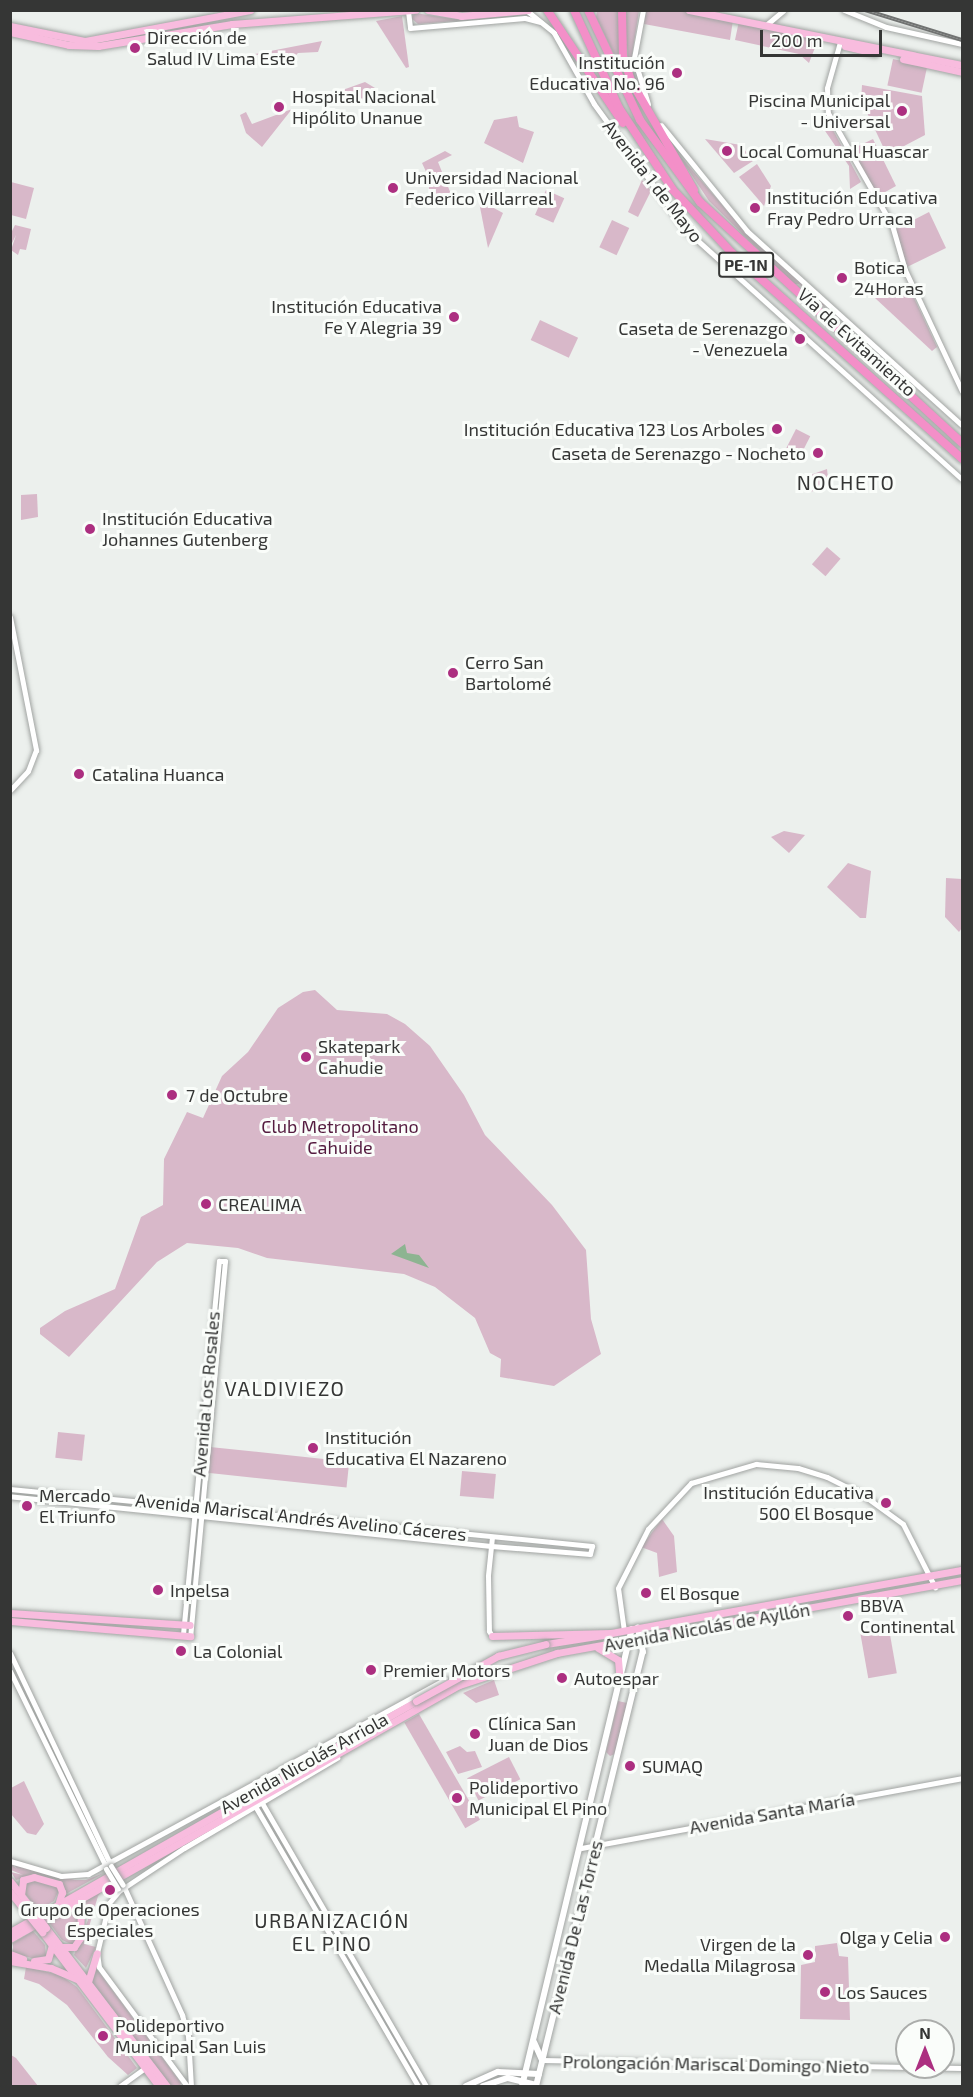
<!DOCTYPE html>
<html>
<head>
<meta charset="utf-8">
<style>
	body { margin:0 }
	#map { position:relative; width:973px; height:2097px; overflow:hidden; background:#ecf0ed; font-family:"Exo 2",sans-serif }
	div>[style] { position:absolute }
	.green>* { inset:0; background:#d8b8c9; transform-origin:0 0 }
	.water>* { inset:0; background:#8db491 }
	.roads { filter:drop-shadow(0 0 2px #a1a4a2) drop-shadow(0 0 2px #a1a4a2) }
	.tertiary>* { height:5px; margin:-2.5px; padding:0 2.5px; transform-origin:2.5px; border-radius:2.5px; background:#fff }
	.secondary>* { height:6px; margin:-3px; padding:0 3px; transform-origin:3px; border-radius:3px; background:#fff }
	.primary>* { height:7px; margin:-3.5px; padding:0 3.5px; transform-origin:3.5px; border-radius:3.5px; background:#f8bcde }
	.motorway>* { height:8px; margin:-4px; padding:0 4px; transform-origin:4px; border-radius:4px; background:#f38fc8 }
	.rail>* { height:4px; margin-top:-2px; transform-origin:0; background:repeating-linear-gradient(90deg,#fafdfa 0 4.5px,#717372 0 9px); box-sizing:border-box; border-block:2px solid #717372 }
	.bridges { filter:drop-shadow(0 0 2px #a1a4a2) drop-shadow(0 0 2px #a1a4a2) }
	.tertiary-bridge>* { height:5px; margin:-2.5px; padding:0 2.5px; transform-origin:2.5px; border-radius:2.5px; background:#fff }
	.primary-bridge>* { height:7px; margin:-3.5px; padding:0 3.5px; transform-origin:3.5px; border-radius:3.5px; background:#f8bcde }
	.dots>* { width:16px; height:16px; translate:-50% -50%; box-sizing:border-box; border:3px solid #fafdfa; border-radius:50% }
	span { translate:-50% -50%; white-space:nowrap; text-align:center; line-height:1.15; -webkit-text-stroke:6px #fafdfa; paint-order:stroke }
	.shield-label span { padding:2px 4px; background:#fafdfa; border:2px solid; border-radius:4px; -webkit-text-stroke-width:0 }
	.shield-label { font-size:16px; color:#353635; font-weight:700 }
	.poi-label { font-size:18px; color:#353635 }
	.left { translate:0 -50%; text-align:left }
	.right { translate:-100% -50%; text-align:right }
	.street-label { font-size:18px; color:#353635 }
	.park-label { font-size:18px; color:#541b3f }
	.neighbourhood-label { font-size:20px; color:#353635; letter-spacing:1.5px }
	.frame { position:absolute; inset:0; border:12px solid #353635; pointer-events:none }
	.north { position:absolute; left:895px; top:2019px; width:60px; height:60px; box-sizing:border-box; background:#fafdfa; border:2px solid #abadab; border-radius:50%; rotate:0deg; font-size:16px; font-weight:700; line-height:24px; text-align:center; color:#353635 }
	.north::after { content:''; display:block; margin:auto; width:21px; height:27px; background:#ac2f80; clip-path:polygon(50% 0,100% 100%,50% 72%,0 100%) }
	.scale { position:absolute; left:760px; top:30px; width:122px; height:27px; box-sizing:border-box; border:3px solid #353635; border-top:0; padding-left:8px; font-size:18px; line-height:21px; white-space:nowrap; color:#353635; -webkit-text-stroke:4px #fafdfa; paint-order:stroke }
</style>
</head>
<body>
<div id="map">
	<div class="green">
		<div style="clip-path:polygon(646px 10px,694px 12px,733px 20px,730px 40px,644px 24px)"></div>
		<div style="clip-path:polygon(597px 11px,620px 11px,620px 47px,638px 104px,596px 17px)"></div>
		<div style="clip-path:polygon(624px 11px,639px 11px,631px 62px,640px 92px,629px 69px)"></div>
		<div style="clip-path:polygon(415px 13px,461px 20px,507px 17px,418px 24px,411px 18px)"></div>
		<div style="clip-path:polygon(402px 16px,409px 67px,406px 68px,376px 21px)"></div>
		<div style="clip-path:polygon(739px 21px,818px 40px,809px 63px,799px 54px,735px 40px)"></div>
		<div style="clip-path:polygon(322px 41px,318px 52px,298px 53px,286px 65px,255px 54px)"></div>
		<div style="left:893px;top:59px;width:35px;height:27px;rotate:12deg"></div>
		<div style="clip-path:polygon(365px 82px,375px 88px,376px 95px,369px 102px,336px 97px,337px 92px)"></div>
		<div style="clip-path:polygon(862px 85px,922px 96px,925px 135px,887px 155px,861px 100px)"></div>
		<div style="clip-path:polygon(292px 109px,262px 147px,246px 133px,240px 115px,246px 112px,252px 124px)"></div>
		<div style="clip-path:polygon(517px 116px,519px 127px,534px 132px,523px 163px,484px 143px,494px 120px)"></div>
		<div style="clip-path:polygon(826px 117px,861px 182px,850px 189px,849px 166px,819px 122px)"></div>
		<div style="clip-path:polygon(705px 139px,741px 145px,753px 161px,734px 173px)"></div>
		<div style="clip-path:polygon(873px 139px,896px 186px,878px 196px,850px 150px)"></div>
		<div style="clip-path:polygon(675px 150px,748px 235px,824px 304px,825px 308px,799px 284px,794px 284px,709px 201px)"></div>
		<div style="clip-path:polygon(445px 151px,452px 155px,438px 162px,453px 199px,434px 202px,430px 201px,428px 176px,422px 163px)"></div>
		<div style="clip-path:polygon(757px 164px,771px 186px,764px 206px,739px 177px)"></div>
		<div style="clip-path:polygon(642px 180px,651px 191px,638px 217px,628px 212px)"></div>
		<div style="clip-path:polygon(11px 182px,34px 188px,26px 219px,11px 215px)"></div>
		<div style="left:546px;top:190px;width:20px;height:27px;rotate:24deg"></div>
		<div style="clip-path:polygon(481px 201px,503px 213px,488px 248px,479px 202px)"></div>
		<div style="clip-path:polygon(929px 212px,946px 248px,907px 267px,896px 229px)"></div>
		<div style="left:612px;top:220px;width:19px;height:30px;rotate:25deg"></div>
		<div style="clip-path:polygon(15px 225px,31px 229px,26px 250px,20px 249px,18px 255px,11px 250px,16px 235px,11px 245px,11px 233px)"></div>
		<div style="clip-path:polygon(909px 287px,937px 347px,932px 351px,875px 298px)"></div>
		<div style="left:540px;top:320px;width:42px;height:22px;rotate:25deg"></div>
		<div style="left:796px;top:429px;width:16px;height:24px;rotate:27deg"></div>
		<div style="clip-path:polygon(827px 469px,829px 487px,806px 493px,802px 478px)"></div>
		<div style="clip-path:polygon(37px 494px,38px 517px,21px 520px,21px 495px)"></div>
		<div style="left:827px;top:547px;width:18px;height:23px;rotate:41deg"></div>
		<div style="clip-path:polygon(784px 831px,805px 835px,789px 853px,771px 837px)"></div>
		<div style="clip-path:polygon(848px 863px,871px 871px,866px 918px,860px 918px,827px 887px)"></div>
		<div style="clip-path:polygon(946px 878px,962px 879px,962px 928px,959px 932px,945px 917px)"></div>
		<div style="clip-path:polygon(315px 990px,337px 1010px,387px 1014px,405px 1024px,430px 1046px,464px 1095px,485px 1135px,552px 1205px,586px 1250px,591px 1319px,601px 1354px,554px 1386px,500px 1377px,501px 1359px,490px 1353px,475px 1318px,435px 1287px,404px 1274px,267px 1258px,238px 1248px,187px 1243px,157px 1262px,69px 1357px,40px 1334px,40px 1328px,65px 1311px,115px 1289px,141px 1217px,163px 1205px,164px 1159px,187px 1112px,203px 1118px,222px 1076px,248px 1052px,278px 1008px,303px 992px)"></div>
		<div style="left:58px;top:1432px;width:27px;height:26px;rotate:6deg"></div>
		<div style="left:210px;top:1447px;width:140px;height:26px;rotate:6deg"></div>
		<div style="left:462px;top:1471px;width:34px;height:25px;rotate:5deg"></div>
		<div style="clip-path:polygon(662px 1519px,674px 1536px,677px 1572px,659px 1577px,657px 1553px,641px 1547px)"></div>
		<div style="left:889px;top:1629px;width:45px;height:29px;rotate:80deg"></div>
		<div style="clip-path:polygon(494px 1680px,499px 1695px,476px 1703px,463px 1693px)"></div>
		<div style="clip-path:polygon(618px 1701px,627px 1703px,615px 1754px,610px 1756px,606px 1752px)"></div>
		<div style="left:419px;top:1714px;width:122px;height:17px;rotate:60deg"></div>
		<div style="clip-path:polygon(460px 1746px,467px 1752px,475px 1751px,482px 1767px,458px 1774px,446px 1752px)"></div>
		<div style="left:509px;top:1757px;width:25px;height:47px;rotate:63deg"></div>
		<div style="clip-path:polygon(24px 1781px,44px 1824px,36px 1835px,27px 1833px,11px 1814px,11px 1788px)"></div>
		<div style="clip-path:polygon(10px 1863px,17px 1869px,14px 1865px,75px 1880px,86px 1880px,104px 1873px,64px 1895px,62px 1885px,34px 1875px,16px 1880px,11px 1872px,23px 1875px,11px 1870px)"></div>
		<div style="clip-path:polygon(35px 1880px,55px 1884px,59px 1890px,54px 1901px,38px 1910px,23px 1891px,24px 1883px)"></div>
		<div style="clip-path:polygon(105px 1887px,98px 1896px,84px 1944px,96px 1947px,86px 1968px,74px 1955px,88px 1920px,85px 1904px,79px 1903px)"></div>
		<div style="clip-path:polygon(69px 1909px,80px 1913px,79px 1939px,73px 1945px,62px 1940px,48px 1921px)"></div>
		<div style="clip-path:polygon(33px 1931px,45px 1945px,46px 1956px,35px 1959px,13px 1953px,13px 1943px)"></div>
		<div style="clip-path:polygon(837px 1943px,839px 1956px,848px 1957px,850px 2020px,800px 2019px,801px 1965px,815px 1962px,815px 1946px)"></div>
		<div style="clip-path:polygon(26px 1967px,60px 1975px,77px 1987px,137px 2068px,128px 2075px,108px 2057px,67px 2005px,39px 1984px,24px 1979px)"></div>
		<div style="clip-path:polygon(96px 1968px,181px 2083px,180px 2086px,170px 2086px,92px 1982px)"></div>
		<div style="clip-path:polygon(11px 2055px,16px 2058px,38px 2086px,11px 2086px)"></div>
	</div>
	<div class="water">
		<div style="clip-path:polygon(405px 1244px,407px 1253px,419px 1255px,429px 1268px,391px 1254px)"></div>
	</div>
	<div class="roads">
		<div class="tertiary">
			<div style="left:526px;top:10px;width:36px;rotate:39deg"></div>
			<div style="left:554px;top:33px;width:81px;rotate:60.6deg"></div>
			<div style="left:594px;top:104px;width:155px;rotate:53.9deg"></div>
			<div style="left:685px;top:229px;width:373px;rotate:42.1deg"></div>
			<div style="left:643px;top:10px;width:49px;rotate:100.6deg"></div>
			<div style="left:634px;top:58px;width:48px;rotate:73.1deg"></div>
			<div style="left:844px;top:10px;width:45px;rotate:22deg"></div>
			<div style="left:886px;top:27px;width:78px;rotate:12.6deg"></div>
			<div style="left:408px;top:11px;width:17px;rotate:83deg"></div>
			<div style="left:410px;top:28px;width:115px;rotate:-5deg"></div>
			<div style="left:525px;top:18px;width:16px;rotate:15deg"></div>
			<div style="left:766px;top:25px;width:23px;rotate:-40deg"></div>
			<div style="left:840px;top:42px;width:48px;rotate:105.8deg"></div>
			<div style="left:827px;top:88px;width:25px;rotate:88deg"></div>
			<div style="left:828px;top:113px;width:129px;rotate:60.3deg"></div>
			<div style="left:892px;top:225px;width:47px;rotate:73.9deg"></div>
			<div style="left:905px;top:270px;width:134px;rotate:64.8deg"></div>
			<div style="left:661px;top:125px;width:136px;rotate:50.9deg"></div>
			<div style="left:747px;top:231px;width:290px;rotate:42.1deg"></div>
			<div style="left:10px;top:617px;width:136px;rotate:78.9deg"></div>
			<div style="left:36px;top:750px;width:22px;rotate:111deg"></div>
			<div style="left:28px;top:771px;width:26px;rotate:133deg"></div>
			<div style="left:10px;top:1489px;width:585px;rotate:5.59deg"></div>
			<div style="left:592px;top:1546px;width:8px;rotate:104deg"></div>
			<div style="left:590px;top:1554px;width:99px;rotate:-175.4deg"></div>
			<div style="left:491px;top:1546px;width:484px;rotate:-174.1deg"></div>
			<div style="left:492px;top:1537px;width:39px;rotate:96deg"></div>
			<div style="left:488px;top:1576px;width:55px;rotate:89deg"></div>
			<div style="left:489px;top:1631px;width:6px;rotate:59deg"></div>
			<div style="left:624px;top:1631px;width:43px;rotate:-97.9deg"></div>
			<div style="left:618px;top:1588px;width:66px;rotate:-63deg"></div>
			<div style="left:648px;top:1529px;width:63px;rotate:-46.9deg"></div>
			<div style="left:691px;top:1483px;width:68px;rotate:-16.3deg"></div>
			<div style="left:756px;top:1464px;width:42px;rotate:5.4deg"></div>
			<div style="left:798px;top:1468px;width:30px;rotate:17deg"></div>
			<div style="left:827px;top:1477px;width:40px;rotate:26.6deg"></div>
			<div style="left:863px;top:1495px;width:49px;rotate:35.9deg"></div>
			<div style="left:903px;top:1524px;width:71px;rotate:63.1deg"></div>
			<div style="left:183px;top:1634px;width:375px;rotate:-84.5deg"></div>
			<div style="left:219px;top:1261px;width:6px"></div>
			<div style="left:225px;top:1261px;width:377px;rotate:95.3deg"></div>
			<div style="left:10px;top:1653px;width:236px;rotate:64.6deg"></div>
			<div style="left:10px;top:1671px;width:218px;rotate:63.9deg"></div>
			<div style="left:262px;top:1803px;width:327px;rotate:59.9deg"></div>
			<div style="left:255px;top:1806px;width:324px;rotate:59.8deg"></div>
			<div style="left:581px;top:1848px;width:387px;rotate:-10.4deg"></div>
			<div style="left:10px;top:1861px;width:53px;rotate:16.4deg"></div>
			<div style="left:61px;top:1876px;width:27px;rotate:-4deg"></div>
			<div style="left:88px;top:1874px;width:407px;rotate:-28.6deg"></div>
			<div style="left:124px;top:1887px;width:141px;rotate:65.6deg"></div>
			<div style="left:182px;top:2015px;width:22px;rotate:74deg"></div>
			<div style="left:188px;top:2036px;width:50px;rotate:86.6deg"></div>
			<div style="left:542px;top:2060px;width:420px;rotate:1.1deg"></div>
			<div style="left:120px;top:2086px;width:32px;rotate:-36deg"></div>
			<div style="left:187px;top:2086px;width:148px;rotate:-126.5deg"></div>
			<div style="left:99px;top:1967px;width:14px;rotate:-98deg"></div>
			<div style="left:97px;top:1953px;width:51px;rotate:-76.5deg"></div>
			<div style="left:109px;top:1903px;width:16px;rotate:-50deg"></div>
			<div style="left:119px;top:1891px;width:78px;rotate:-33.5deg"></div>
			<div style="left:184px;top:1848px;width:178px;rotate:-30.5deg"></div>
		</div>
		<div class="secondary">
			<div style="left:534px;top:2042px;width:20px;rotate:66deg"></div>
			<div style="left:466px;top:2086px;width:35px;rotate:-24deg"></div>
			<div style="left:498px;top:2072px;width:41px;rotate:2.8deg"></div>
			<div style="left:483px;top:2086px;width:26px;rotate:-18deg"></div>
			<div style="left:508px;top:2078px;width:29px;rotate:14deg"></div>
			<div style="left:522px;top:2086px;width:470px;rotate:-76.5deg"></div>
			<div style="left:536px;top:2086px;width:447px;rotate:-76.2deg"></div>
			<div style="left:643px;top:1652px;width:25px;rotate:-102deg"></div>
		</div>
		<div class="primary">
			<div style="left:428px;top:10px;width:34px;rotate:10deg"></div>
			<div style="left:461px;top:16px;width:67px;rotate:-5.1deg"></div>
			<div style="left:689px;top:10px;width:278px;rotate:11.4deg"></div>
			<div style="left:10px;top:26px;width:76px;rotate:11.3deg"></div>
			<div style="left:85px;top:41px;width:168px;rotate:-10.6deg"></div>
			<div style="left:10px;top:32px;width:60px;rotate:12.4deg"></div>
			<div style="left:69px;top:45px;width:29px;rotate:2deg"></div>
			<div style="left:98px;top:46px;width:136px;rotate:-9.3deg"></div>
			<div style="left:232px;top:24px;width:184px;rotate:-4.4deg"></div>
			<div style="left:845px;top:46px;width:31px;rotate:13deg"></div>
			<div style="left:903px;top:59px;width:60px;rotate:12.4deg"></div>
			<div style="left:10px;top:1613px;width:180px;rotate:3.8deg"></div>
			<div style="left:10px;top:1621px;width:181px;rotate:4.8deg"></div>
			<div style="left:492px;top:1636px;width:119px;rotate:-1.4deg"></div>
			<div style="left:611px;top:1633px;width:357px;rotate:-10.2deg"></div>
			<div style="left:546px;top:1644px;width:64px;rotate:-9deg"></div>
			<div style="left:598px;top:1648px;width:23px;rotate:31deg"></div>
			<div style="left:618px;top:1660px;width:22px;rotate:85deg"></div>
			<div style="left:10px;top:1881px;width:34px;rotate:52deg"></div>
			<div style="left:10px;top:1892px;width:26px;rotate:51deg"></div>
			<div style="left:21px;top:1895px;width:15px;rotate:-82deg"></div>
			<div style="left:23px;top:1880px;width:11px;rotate:-15deg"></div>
			<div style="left:34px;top:1877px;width:26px;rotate:16deg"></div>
			<div style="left:59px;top:1884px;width:9px;rotate:69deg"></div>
			<div style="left:62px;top:1892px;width:10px;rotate:107deg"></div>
			<div style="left:46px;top:1928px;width:199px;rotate:52.6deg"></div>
			<div style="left:10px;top:1932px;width:467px;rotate:-29.6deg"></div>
			<div style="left:42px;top:1932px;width:193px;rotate:52.8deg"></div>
			<div style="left:10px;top:1939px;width:516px;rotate:-29.5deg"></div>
			<div style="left:459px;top:1685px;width:103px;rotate:-18.1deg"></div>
			<div style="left:557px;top:1653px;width:412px;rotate:-10.2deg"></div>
			<div style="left:60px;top:1947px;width:14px"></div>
			<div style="left:74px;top:1947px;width:11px;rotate:-56deg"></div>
			<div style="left:80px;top:1938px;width:26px;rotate:-88deg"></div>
			<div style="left:81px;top:1912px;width:15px;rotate:-157deg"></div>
			<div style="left:10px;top:1954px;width:14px;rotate:21deg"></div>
			<div style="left:10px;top:1961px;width:42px;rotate:9.7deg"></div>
			<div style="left:51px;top:1968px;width:28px;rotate:23deg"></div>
			<div style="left:34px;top:1961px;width:14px;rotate:-8deg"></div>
			<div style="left:48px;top:1959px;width:15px;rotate:-74deg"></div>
			<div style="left:88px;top:1982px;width:30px;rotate:-73deg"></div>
		</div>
		<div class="motorway">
			<div style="left:547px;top:10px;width:136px;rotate:56.1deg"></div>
			<div style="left:574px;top:10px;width:108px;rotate:65.3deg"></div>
			<div style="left:619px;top:108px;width:98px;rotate:56.6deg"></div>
			<div style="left:673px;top:190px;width:86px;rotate:46.9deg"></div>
			<div style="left:732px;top:253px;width:309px;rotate:41.8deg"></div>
			<div style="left:588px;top:10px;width:122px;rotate:64.7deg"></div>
			<div style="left:640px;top:120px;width:102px;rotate:53.8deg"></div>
			<div style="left:700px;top:202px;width:356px;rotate:42.6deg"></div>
			<div style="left:622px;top:10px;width:46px;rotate:88.8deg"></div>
			<div style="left:623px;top:56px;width:26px;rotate:72deg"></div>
			<div style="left:631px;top:81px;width:126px;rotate:60deg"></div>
		</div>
	</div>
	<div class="rail">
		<div style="left:865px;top:10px;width:102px;rotate:17.2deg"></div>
	</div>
	<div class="bridges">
		<div class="tertiary-bridge">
			<div style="left:111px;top:1866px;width:22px;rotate:58deg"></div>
			<div style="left:106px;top:1869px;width:23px;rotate:59deg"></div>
		</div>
		<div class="primary-bridge">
			<div style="left:416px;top:1701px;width:94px;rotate:-28.8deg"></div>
			<div style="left:498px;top:1656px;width:49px;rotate:-14deg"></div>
			<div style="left:31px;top:1908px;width:25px;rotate:53deg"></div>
			<div style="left:26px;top:1912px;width:26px;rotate:51deg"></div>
		</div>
	</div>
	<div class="dots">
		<div style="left:135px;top:48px;background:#ac2f80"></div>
		<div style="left:677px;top:73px;background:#ac2f80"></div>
		<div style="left:279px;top:107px;background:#ac2f80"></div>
		<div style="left:902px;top:111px;background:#ac2f80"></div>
		<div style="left:727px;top:151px;background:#ac2f80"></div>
		<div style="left:393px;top:188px;background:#ac2f80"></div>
		<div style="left:755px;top:208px;background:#ac2f80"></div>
		<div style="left:842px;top:278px;background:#ac2f80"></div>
		<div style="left:454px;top:317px;background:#ac2f80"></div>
		<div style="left:800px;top:339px;background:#ac2f80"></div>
		<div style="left:777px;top:429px;background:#ac2f80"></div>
		<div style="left:818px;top:453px;background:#ac2f80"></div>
		<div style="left:90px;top:529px;background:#ac2f80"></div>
		<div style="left:453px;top:673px;background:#ac2f80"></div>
		<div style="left:79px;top:774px;background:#ac2f80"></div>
		<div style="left:306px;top:1057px;background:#ac2f80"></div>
		<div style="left:172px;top:1095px;background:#ac2f80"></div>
		<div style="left:206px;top:1204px;background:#ac2f80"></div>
		<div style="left:313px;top:1448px;background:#ac2f80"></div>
		<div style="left:886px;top:1503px;background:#ac2f80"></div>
		<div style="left:27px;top:1506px;background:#ac2f80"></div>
		<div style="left:158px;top:1590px;background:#ac2f80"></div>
		<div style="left:646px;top:1593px;background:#ac2f80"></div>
		<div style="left:848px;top:1616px;background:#ac2f80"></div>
		<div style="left:181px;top:1651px;background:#ac2f80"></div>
		<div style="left:371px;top:1670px;background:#ac2f80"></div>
		<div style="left:562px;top:1678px;background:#ac2f80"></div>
		<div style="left:475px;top:1734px;background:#ac2f80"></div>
		<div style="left:630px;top:1766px;background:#ac2f80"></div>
		<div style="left:457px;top:1798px;background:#ac2f80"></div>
		<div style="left:110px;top:1890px;background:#ac2f80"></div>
		<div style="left:945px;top:1937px;background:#ac2f80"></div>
		<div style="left:808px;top:1955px;background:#ac2f80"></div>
		<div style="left:825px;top:1992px;background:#ac2f80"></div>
		<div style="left:103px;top:2036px;background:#ac2f80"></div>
	</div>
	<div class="shield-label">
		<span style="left:746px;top:265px">PE-1N</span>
	</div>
	<div class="poi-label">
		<span class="left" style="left:147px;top:48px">Dirección de<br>Salud IV Lima Este</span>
		<span class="right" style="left:665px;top:73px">Institución<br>Educativa No. 96</span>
		<span class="left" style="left:292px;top:107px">Hospital Nacional<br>Hipólito Unanue</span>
		<span class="right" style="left:890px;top:111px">Piscina Municipal<br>- Universal</span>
		<span class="left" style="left:739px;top:151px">Local Comunal Huascar</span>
		<span class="left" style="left:405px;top:188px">Universidad Nacional<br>Federico Villarreal</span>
		<span class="left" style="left:767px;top:208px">Institución Educativa<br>Fray Pedro Urraca</span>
		<span class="left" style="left:854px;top:278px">Botica<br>24Horas</span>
		<span class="right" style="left:442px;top:317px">Institución Educativa<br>Fe Y Alegria 39</span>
		<span class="right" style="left:788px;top:339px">Caseta de Serenazgo<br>- Venezuela</span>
		<span class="right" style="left:765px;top:429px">Institución Educativa 123 Los Arboles</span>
		<span class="right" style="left:806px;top:453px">Caseta de Serenazgo - Nocheto</span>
		<span class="left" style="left:102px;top:529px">Institución Educativa<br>Johannes Gutenberg</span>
		<span class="left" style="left:465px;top:673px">Cerro San<br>Bartolomé</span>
		<span class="left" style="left:92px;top:774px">Catalina Huanca</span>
		<span class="left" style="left:318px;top:1057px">Skatepark<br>Cahudie</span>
		<span class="left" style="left:186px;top:1095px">7 de Octubre</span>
		<span class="left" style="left:218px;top:1204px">CREALIMA</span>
		<span class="left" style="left:325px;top:1448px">Institución<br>Educativa El Nazareno</span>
		<span class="right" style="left:874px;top:1503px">Institución Educativa<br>500 El Bosque</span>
		<span class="left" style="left:39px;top:1506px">Mercado<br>El Triunfo</span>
		<span class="left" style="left:170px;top:1590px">Inpelsa</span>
		<span class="left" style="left:660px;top:1593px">El Bosque</span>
		<span class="left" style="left:860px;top:1616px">BBVA<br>Continental</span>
		<span class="left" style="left:193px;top:1651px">La Colonial</span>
		<span class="left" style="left:383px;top:1670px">Premier Motors</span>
		<span class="left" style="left:574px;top:1678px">Autoespar</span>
		<span class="left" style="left:488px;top:1734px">Clínica San<br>Juan de Dios</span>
		<span class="left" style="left:642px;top:1766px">SUMAQ</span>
		<span class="left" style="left:469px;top:1798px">Polideportivo<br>Municipal El Pino</span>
		<span style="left:110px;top:1920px">Grupo de Operaciones<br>Especiales</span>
		<span class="right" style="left:933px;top:1937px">Olga y Celia</span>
		<span class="right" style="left:796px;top:1955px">Virgen de la<br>Medalla Milagrosa</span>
		<span class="left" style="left:837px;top:1992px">Los Sauces</span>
		<span class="left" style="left:115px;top:2036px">Polideportivo<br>Municipal San Luis</span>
	</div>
	<div class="street-label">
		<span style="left:653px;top:181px;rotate:52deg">Avenida 1 de Mayo</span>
		<span style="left:857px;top:342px;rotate:42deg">Vía de Evitamiento</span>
		<span style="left:206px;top:1394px;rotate:-85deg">Avenida Los Rosales</span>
		<span style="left:301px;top:1517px;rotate:6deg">Avenida Mariscal Andrés Avelino Cáceres</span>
		<span style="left:707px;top:1627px;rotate:-10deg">Avenida Nicolás de Ayllón</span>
		<span style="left:304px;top:1763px;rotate:-29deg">Avenida Nicolás Arriola</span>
		<span style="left:772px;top:1813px;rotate:-10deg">Avenida Santa María</span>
		<span style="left:575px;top:1927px;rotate:-76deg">Avenida De Las Torres</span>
		<span style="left:716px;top:2064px;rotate:1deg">Prolongación Mariscal Domingo Nieto</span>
	</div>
	<div class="park-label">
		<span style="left:340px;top:1137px">Club Metropolitano<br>Cahuide</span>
	</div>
	<div class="neighbourhood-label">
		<span style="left:846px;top:482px">NOCHETO</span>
		<span style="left:285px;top:1388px">VALDIVIEZO</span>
		<span style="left:332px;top:1932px">URBANIZACIÓN<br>EL PINO</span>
	</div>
	<div class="frame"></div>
	<div class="north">N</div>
	<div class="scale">200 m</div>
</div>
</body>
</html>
